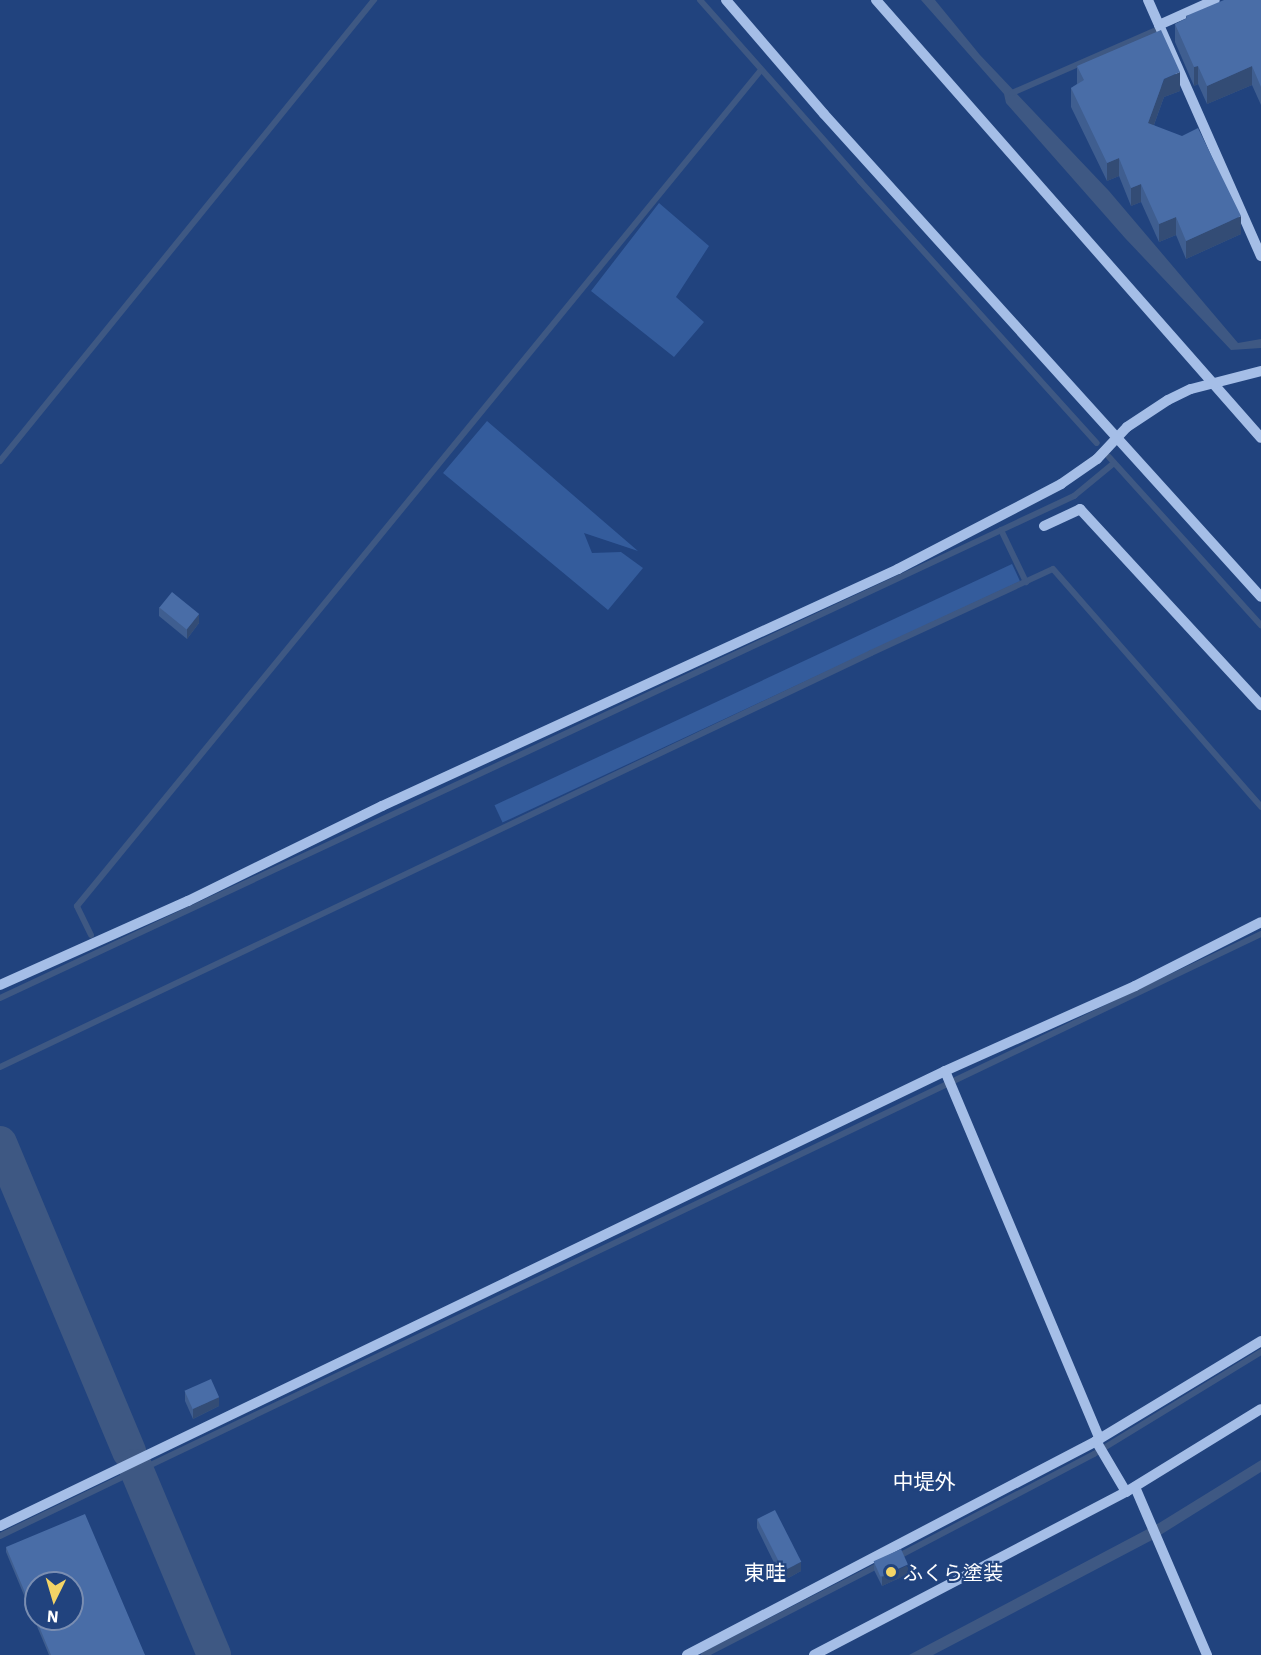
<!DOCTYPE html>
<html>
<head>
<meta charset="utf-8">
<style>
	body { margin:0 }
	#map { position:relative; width:1261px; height:1655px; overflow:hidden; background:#21437e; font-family:"IBM Plex Sans","Noto Sans JP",sans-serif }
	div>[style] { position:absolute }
	.green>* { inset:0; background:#345c9c; transform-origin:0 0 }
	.water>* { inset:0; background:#3e5883 }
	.stream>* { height:6px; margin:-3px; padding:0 3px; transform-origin:3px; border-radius:3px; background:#3e5883 }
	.river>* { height:34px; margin:-17px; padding:0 17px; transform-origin:17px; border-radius:17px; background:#3e5883 }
	.minor>* { height:10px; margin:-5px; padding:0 5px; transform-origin:5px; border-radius:5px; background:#a5bee7 }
	.wall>* { inset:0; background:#3f5e90 }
	.shaded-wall>* { inset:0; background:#334c75 }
	.building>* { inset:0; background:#496da7; transform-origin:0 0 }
	.dots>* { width:16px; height:16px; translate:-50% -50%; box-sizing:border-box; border:3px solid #21437e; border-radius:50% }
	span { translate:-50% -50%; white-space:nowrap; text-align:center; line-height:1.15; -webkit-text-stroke:4.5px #21437e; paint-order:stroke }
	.poi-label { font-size:20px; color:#fff }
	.left { translate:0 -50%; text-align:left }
	.neighbourhood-label { font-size:21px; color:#fff }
	.north { position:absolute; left:24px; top:1571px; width:60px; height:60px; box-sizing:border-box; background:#21437e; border:2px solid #7a8eb2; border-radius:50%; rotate:185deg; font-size:16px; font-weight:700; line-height:24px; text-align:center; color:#fff }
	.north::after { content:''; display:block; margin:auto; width:21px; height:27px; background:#f3d466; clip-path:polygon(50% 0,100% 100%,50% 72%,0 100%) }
</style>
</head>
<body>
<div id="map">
	<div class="green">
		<div style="clip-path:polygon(659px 203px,709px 246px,676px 297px,704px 322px,674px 357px,591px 291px)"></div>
		<div style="clip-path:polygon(487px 421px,638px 551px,584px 533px,592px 553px,621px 552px,643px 568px,608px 610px,443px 473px)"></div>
		<div style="left:1012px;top:564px;width:19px;height:571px;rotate:65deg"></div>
	</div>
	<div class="water">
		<div style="clip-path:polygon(921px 0,935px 0,980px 55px,1109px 191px,1238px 343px,1261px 339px,1261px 348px,1231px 350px,1125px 238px,1006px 103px,1004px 94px)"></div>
		<div style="clip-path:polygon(1261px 1460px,1261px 1472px,1154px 1539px,933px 1655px,909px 1655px,1159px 1523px)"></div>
	</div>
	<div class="stream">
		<div style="left:700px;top:0;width:242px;rotate:48.5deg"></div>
		<div style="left:860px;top:181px;width:353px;rotate:47.9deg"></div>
		<div style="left:1012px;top:93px;width:155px;rotate:-23.6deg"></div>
		<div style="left:1109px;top:457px;width:227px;rotate:47.9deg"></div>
		<div style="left:0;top:461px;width:594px;rotate:-50.95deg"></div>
		<div style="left:1001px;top:530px;width:58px;rotate:64.3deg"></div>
		<div style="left:91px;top:935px;width:32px;rotate:-116deg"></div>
		<div style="left:77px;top:906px;width:1080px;rotate:-50.71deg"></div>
		<div style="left:0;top:998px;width:1186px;rotate:-25.05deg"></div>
		<div style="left:1074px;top:496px;width:52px;rotate:-39.5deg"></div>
		<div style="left:0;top:1067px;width:964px;rotate:-25.42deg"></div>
		<div style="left:871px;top:653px;width:200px;rotate:-24.8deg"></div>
		<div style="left:1053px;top:569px;width:316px;rotate:48.8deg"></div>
		<div style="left:138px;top:1471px;width:1245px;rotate:-25.56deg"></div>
		<div style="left:0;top:1536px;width:152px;rotate:-25.7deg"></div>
		<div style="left:897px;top:1557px;width:222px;rotate:-27.6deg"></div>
		<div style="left:1094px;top:1454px;width:196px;rotate:-31.4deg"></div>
		<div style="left:704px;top:1655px;width:197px;rotate:-27.2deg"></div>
	</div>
	<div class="river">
		<div style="left:0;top:1143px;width:335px;rotate:67.3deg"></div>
		<div style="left:135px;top:1466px;width:205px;rotate:67.3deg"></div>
	</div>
	<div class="minor">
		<div style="left:726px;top:0;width:150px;rotate:49.3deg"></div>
		<div style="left:824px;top:114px;width:651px;rotate:47.86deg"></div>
		<div style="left:876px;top:0;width:583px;rotate:48.68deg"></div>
		<div style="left:1148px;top:0;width:280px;rotate:66.2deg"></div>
		<div style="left:1159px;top:25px;width:61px;rotate:-24.1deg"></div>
		<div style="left:1044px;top:526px;width:40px;rotate:-25deg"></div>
		<div style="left:1080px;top:509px;width:267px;rotate:47.3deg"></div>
		<div style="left:0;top:985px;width:206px;rotate:-24.1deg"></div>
		<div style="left:188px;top:901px;width:216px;rotate:-26.1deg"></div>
		<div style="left:382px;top:806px;width:568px;rotate:-24.67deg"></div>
		<div style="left:898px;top:569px;width:184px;rotate:-27.5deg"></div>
		<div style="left:1061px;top:484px;width:44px;rotate:-34.8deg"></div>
		<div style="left:1097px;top:459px;width:44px;rotate:-46.8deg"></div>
		<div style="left:1127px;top:427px;width:49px;rotate:-33.4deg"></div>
		<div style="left:1168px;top:400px;width:25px;rotate:-26deg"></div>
		<div style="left:1191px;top:389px;width:72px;rotate:-14.4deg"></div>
		<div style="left:945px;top:1071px;width:399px;rotate:67.2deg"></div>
		<div style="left:1096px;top:1441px;width:59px;rotate:59.5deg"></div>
		<div style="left:1135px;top:1487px;width:183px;rotate:66.8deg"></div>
		<div style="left:0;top:1526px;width:1049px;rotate:-25.71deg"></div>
		<div style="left:945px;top:1071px;width:208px;rotate:-24.1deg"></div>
		<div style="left:1135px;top:986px;width:141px;rotate:-26.9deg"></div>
		<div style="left:687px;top:1655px;width:462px;rotate:-27.6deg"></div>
		<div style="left:1096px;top:1441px;width:193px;rotate:-31.2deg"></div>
		<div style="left:814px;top:1655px;width:352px;rotate:-27.6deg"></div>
		<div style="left:1126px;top:1492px;width:158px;rotate:-31.6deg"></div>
	</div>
	<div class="wall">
		<div style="clip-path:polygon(1261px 0,1261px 105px,1252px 85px,1207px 104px,1198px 84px,1194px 86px,1175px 42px,1175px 24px,1186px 19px,1186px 16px)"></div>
		<div style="clip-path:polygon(1077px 66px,1180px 91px,1164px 97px,1154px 125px,1241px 234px,1186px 259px,1176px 235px,1159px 242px,1141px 202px,1131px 206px,1119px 176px,1107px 181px,1071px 107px,1071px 88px,1077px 84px)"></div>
		<div style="clip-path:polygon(159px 607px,199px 623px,187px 639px,159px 616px)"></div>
		<div style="clip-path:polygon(185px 1392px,219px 1406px,193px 1419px,185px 1401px)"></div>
		<div style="clip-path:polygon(757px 1519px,801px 1571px,783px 1581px,757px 1528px)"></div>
		<div style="clip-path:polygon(6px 1547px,145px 1655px,49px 1655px,6px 1552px)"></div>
		<div style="clip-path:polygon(874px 1561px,908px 1574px,882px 1586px,874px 1570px)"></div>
	</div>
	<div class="shaded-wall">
		<div style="clip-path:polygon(1198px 66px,1198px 84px,1194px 86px,1194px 67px)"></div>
		<div style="clip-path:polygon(1252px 66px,1252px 85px,1207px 104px,1207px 86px)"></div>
		<div style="clip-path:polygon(1180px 72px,1180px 91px,1164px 97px,1148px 141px,1148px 123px,1164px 79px)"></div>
		<div style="clip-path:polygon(1119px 158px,1119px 176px,1107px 181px,1107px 163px)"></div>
		<div style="clip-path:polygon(1141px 184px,1141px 202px,1131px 206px,1131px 188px)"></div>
		<div style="clip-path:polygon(1241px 216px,1241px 234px,1186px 259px,1186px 241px)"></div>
		<div style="clip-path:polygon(1176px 217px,1176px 235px,1159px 242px,1159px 224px)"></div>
		<div style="clip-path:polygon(199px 614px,199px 623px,187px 639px,187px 629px)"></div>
		<div style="clip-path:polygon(219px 1397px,219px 1406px,193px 1419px,193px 1409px)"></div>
		<div style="clip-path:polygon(801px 1562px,801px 1571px,783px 1581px,783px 1571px)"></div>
		<div style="clip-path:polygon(908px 1565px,908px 1574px,882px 1586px,882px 1577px)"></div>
	</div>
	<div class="building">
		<div style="clip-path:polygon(1224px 0,1261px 0,1261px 87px,1252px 66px,1207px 86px,1198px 66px,1194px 67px,1175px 24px,1187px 18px,1186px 16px)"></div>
		<div style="clip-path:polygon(1161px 30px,1180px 72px,1164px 79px,1148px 123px,1182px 136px,1198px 128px,1241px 216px,1186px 241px,1176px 217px,1159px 224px,1141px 184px,1131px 188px,1119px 158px,1107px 163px,1071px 88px,1084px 80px,1077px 66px)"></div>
		<div style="left:172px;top:592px;width:35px;height:20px;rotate:39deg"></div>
		<div style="left:211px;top:1379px;width:20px;height:29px;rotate:66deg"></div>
		<div style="left:775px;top:1510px;width:58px;height:20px;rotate:63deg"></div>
		<div style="clip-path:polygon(evenodd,85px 1514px,145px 1655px,51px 1655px,6px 1547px,85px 1514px,36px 1583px,72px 1583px,72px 1619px,36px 1619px,36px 1583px)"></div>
		<div style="left:901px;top:1549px;width:17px;height:30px;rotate:66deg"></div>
	</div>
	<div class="dots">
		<div style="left:891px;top:1572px;background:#f3d466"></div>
	</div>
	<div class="poi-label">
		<span class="left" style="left:903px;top:1572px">ふくら塗装</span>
	</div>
	<div class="neighbourhood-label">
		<span style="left:924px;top:1481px">中堤外</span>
		<span style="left:765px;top:1572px">東畦</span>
	</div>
	<div class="north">N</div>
</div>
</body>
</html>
